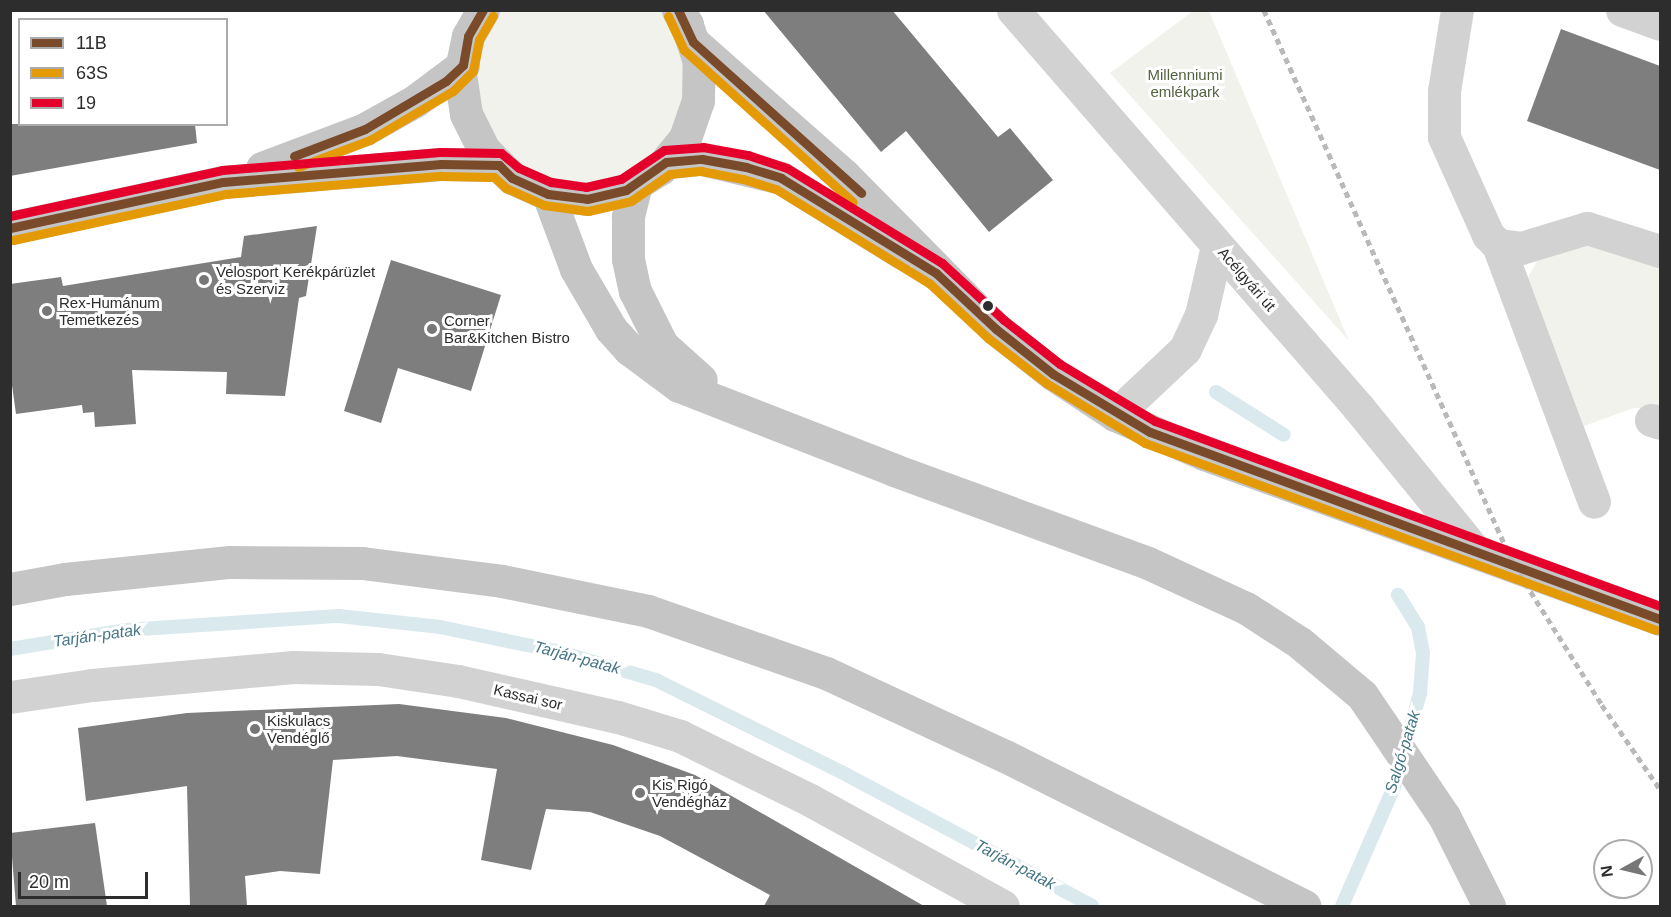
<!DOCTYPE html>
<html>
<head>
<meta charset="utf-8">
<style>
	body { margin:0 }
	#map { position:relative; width:1671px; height:917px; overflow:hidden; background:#fff; font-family:Helvetica,sans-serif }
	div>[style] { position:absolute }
	.green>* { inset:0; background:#f1f2ec }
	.stream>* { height:14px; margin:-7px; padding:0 7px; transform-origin:7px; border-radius:7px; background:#dae9ee }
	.building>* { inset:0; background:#7e7e7e }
	.minor>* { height:33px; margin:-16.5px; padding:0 16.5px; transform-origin:16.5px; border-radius:16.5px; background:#d2d2d2 }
	.primary>* { height:33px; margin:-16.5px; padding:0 16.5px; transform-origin:16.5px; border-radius:16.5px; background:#c5c5c5 }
	.rail>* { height:4.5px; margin-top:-2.25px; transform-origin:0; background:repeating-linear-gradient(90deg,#b9b9b9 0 6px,transparent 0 10.5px) }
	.bus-1>* { height:9px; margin:-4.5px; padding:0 4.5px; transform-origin:4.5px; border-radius:4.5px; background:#7a4b2a }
	.bus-2>* { height:9px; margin:-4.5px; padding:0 4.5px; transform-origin:4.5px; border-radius:4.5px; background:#e39a04 }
	.bus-3>* { height:9px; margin:-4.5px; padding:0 4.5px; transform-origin:4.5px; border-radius:4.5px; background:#e4002b }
	.dots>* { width:16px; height:16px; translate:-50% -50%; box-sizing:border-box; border:3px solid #fff; border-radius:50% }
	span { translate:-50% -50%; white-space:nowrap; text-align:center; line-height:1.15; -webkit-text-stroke:6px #fff; paint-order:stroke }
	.park-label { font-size:15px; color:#556240 }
	.poi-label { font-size:15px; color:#2d2d2d }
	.left { translate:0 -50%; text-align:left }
	.street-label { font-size:15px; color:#2d2d2d }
	.water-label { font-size:16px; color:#457584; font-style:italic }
	.frame { position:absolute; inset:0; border:12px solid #2d2d2d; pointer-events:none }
	.legend { position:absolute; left:18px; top:18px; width:210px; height:108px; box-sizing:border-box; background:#fff; border:2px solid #ababab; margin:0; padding:8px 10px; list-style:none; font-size:18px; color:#2d2d2d }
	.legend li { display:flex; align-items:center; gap:12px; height:30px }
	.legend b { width:30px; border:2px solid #ababab }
	.north { position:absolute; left:1593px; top:839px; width:60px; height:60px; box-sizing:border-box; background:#fff; border:2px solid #ababab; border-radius:50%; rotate:262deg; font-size:16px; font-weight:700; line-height:24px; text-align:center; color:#2d2d2d }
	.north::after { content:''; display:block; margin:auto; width:21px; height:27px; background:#767676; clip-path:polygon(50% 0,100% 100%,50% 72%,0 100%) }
	.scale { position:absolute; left:18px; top:872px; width:130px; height:27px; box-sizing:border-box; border:3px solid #2d2d2d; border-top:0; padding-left:8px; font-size:18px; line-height:21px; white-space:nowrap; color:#2d2d2d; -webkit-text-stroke:4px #fff; paint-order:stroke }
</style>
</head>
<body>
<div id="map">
	<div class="green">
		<div style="clip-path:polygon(483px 11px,678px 11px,687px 24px,685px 138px,587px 199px,484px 150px,463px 65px)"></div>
		<div style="clip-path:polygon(1193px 11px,1209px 11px,1349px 341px,1110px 73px)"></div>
		<div style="clip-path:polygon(1611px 244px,1660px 261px,1660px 408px,1634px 408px,1584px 426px,1528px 277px,1539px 258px,1575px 246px)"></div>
	</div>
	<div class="stream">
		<div style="left:1216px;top:392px;width:80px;rotate:32.3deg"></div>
		<div style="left:10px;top:649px;width:118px;rotate:-9.3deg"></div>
		<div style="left:126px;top:630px;width:213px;rotate:-3.8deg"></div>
		<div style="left:339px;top:616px;width:102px;rotate:6.2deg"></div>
		<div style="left:440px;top:627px;width:118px;rotate:11.7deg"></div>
		<div style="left:556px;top:651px;width:104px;rotate:16.2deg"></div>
		<div style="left:656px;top:680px;width:213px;rotate:26.4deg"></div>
		<div style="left:847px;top:775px;width:278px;rotate:28.1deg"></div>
		<div style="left:1342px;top:906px;width:130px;rotate:-66.4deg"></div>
		<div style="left:1394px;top:787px;width:98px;rotate:-74.5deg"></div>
		<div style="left:1420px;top:693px;width:40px;rotate:-85.7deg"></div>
		<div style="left:1423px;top:653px;width:26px;rotate:-101deg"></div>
		<div style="left:1418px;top:627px;width:38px;rotate:-122deg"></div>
	</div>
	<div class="building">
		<div style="clip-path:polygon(763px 10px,892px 10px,998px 137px,1010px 128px,1053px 180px,989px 232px,906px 131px,881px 152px)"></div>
		<div style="clip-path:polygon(1561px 29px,1660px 66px,1660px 170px,1527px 121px)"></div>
		<div style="clip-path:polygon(10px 124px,195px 124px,197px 143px,10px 176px)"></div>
		<div style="clip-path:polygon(317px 226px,306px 296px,299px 298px,285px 396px,226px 394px,227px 372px,132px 370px,136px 424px,95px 427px,94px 412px,83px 413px,82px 405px,16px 414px,10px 371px,10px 284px,61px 277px,63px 286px,241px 257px,244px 236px)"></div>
		<div style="clip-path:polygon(391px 260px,501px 295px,471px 391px,398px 368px,381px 423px,344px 411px)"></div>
		<div style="clip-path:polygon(399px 704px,506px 718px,613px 745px,695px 775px,924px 906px,764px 906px,770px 895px,660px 836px,590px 812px,546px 809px,531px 870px,481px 860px,497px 769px,397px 756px,333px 760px,320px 874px,280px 871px,245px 876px,247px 906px,190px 906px,187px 786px,86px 801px,78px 728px,187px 713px)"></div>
		<div style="clip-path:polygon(95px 823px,107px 906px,16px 906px,10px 833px)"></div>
	</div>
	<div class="minor">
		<div style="left:1013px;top:10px;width:526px;rotate:49.01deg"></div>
		<div style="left:1358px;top:407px;width:187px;rotate:50.9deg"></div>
		<div style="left:1457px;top:10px;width:82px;rotate:99.1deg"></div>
		<div style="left:1444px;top:91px;width:46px;rotate:90deg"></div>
		<div style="left:1444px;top:137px;width:107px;rotate:65.8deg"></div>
		<div style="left:1488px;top:235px;width:14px;rotate:45deg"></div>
		<div style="left:1498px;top:245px;width:23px;rotate:7deg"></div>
		<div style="left:1521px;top:248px;width:69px;rotate:-16.9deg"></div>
		<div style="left:1587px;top:228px;width:77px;rotate:17.5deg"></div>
		<div style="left:1622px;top:10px;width:40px;rotate:20.2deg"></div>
		<div style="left:1498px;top:245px;width:274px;rotate:69.5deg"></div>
		<div style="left:1115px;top:415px;width:96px;rotate:-43.3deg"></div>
		<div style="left:1185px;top:349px;width:38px;rotate:-65deg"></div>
		<div style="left:1201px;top:315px;width:71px;rotate:-76.9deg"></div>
		<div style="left:1651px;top:420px;width:9px;rotate:18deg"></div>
		<div style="left:10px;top:697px;width:83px;rotate:-8.3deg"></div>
		<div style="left:92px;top:685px;width:202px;rotate:-5.1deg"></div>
		<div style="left:293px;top:667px;width:85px;rotate:1.3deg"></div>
		<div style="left:378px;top:669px;width:81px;rotate:8.5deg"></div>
		<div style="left:458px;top:681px;width:164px;rotate:12.7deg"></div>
		<div style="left:618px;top:717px;width:65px;rotate:17deg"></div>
		<div style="left:680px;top:736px;width:145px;rotate:26.2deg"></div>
		<div style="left:810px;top:800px;width:220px;rotate:28.8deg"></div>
	</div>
	<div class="primary">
		<div style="left:483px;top:10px;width:30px;rotate:120deg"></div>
		<div style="left:468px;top:36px;width:39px;rotate:102deg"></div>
		<div style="left:460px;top:74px;width:40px;rotate:81.5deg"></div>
		<div style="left:466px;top:114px;width:40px;rotate:63.4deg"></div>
		<div style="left:484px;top:150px;width:40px;rotate:45deg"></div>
		<div style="left:512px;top:178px;width:39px;rotate:24deg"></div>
		<div style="left:548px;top:194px;width:39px;rotate:7deg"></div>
		<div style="left:587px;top:199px;width:40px;rotate:-13deg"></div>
		<div style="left:626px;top:190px;width:40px;rotate:-32deg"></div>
		<div style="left:660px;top:169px;width:40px;rotate:-51deg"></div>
		<div style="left:685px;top:138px;width:39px;rotate:-71deg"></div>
		<div style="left:698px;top:101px;width:39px;rotate:-89deg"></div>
		<div style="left:699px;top:62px;width:40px;rotate:-108deg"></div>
		<div style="left:687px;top:24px;width:17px;rotate:-123deg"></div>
		<div style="left:693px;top:42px;width:201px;rotate:41.4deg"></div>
		<div style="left:844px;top:175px;width:216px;rotate:45.4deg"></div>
		<div style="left:996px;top:329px;width:73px;rotate:38.3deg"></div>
		<div style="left:1053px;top:374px;width:74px;rotate:33.5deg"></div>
		<div style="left:1115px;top:415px;width:97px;rotate:23.7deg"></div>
		<div style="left:1204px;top:454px;width:485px;rotate:19.9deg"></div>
		<div style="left:666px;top:162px;width:36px;rotate:-5deg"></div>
		<div style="left:702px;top:159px;width:81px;rotate:13.5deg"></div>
		<div style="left:781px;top:178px;width:141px;rotate:31.7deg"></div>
		<div style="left:262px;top:168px;width:110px;rotate:-20.7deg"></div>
		<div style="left:365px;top:129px;width:57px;rotate:-29.2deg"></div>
		<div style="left:415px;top:101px;width:60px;rotate:-36.9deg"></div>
		<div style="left:636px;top:184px;width:34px;rotate:104deg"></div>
		<div style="left:628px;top:217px;width:42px;rotate:90deg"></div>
		<div style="left:628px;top:259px;width:33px;rotate:78deg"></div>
		<div style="left:635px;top:291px;width:60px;rotate:63.4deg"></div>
		<div style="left:662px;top:345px;width:52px;rotate:41.9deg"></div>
		<div style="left:548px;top:194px;width:80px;rotate:69.5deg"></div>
		<div style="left:576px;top:269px;width:69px;rotate:59.7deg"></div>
		<div style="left:611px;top:329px;width:27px;rotate:48deg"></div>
		<div style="left:629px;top:349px;width:62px;rotate:36.5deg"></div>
		<div style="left:679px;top:386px;width:231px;rotate:21.3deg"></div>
		<div style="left:894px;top:470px;width:270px;rotate:20.1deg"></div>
		<div style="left:1148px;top:563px;width:108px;rotate:24.7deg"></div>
		<div style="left:1246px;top:608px;width:64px;rotate:32.9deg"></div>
		<div style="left:1300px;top:643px;width:81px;rotate:40deg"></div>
		<div style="left:1362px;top:695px;width:146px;rotate:55.9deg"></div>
		<div style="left:1444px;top:816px;width:101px;rotate:63.4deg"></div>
		<div style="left:10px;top:228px;width:218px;rotate:-12.2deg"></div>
		<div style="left:223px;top:182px;width:219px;rotate:-4.7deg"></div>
		<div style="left:441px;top:164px;width:58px;rotate:1deg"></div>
		<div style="left:10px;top:589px;width:56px;rotate:-10.3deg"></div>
		<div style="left:65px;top:579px;width:166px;rotate:-5.9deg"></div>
		<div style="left:230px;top:562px;width:132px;rotate:0.4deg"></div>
		<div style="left:362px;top:563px;width:141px;rotate:7.3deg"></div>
		<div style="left:502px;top:581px;width:149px;rotate:11.6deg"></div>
		<div style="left:648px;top:611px;width:188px;rotate:19.2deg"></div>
		<div style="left:826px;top:673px;width:197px;rotate:24.9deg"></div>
		<div style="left:1005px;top:756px;width:335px;rotate:26.6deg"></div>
	</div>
	<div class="rail">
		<div style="left:1264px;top:10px;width:609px;rotate:65.75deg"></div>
		<div style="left:1514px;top:565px;width:165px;rotate:57.8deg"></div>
		<div style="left:1602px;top:705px;width:102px;rotate:55.4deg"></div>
	</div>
	<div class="bus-1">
		<div style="left:678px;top:10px;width:35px;rotate:65deg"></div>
		<div style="left:693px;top:42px;width:226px;rotate:41.9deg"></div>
		<div style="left:294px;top:156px;width:76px;rotate:-20.8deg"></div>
		<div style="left:365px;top:129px;width:94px;rotate:-30.7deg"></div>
		<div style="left:446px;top:81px;width:23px;rotate:-43deg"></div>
		<div style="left:463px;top:65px;width:29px;rotate:-80deg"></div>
		<div style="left:468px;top:36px;width:30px;rotate:-60deg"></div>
		<div style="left:10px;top:228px;width:218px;rotate:-12.2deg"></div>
		<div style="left:223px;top:182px;width:219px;rotate:-4.7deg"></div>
		<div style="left:441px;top:164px;width:58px;rotate:1deg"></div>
		<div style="left:499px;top:165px;width:18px;rotate:45deg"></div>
		<div style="left:512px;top:178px;width:39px;rotate:24deg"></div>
		<div style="left:548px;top:194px;width:39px;rotate:7deg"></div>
		<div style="left:587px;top:199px;width:40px;rotate:-13deg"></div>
		<div style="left:626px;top:190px;width:49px;rotate:-35deg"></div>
		<div style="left:666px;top:162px;width:36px;rotate:-5deg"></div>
		<div style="left:702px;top:159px;width:45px;rotate:10.3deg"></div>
		<div style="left:746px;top:167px;width:37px;rotate:17deg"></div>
		<div style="left:781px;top:178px;width:182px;rotate:31.5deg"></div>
		<div style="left:936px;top:273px;width:82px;rotate:43deg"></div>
		<div style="left:996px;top:329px;width:73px;rotate:38.3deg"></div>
		<div style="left:1053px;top:374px;width:113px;rotate:30.9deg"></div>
		<div style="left:1150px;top:432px;width:543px;rotate:20.14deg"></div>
	</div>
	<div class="bus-2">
		<div style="left:668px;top:16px;width:38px;rotate:65deg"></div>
		<div style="left:684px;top:50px;width:227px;rotate:42deg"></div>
		<div style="left:298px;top:167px;width:77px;rotate:-20.6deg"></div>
		<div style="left:370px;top:140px;width:96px;rotate:-30.6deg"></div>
		<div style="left:453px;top:91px;width:28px;rotate:-45deg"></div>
		<div style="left:473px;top:71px;width:32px;rotate:-79deg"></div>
		<div style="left:479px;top:40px;width:28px;rotate:-60deg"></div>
		<div style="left:13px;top:240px;width:217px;rotate:-12.2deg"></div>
		<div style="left:225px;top:194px;width:217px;rotate:-4.8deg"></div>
		<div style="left:441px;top:176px;width:53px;rotate:1.1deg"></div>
		<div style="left:494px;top:177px;width:16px;rotate:43deg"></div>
		<div style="left:506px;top:188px;width:42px;rotate:24.1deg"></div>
		<div style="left:544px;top:205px;width:44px;rotate:7.8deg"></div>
		<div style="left:588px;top:211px;width:44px;rotate:-13.1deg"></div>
		<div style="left:631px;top:201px;width:47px;rotate:-34.7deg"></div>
		<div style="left:670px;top:174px;width:31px;rotate:-6deg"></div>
		<div style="left:701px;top:171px;width:43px;rotate:10.8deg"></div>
		<div style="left:743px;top:179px;width:34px;rotate:17deg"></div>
		<div style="left:776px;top:189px;width:180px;rotate:31.6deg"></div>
		<div style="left:929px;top:283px;width:81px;rotate:43deg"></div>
		<div style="left:988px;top:338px;width:73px;rotate:37.8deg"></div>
		<div style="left:1046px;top:383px;width:116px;rotate:31.2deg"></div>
		<div style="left:1145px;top:443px;width:544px;rotate:20.1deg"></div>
	</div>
	<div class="bus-3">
		<div style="left:10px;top:216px;width:217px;rotate:-12.2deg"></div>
		<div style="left:222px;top:170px;width:219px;rotate:-4.7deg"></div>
		<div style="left:440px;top:152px;width:61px;rotate:0.9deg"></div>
		<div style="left:501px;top:153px;width:23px;rotate:40deg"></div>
		<div style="left:519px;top:168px;width:35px;rotate:24deg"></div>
		<div style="left:551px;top:182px;width:35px;rotate:8deg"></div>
		<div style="left:586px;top:187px;width:36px;rotate:-13deg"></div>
		<div style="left:621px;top:179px;width:52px;rotate:-34deg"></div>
		<div style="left:664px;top:150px;width:39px;rotate:-4deg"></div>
		<div style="left:703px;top:147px;width:46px;rotate:10.1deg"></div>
		<div style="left:748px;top:155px;width:41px;rotate:18.4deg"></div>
		<div style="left:787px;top:168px;width:182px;rotate:31.5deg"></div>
		<div style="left:942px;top:263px;width:84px;rotate:42.6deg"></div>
		<div style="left:1004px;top:320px;width:71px;rotate:38.2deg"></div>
		<div style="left:1060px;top:364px;width:111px;rotate:31deg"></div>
		<div style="left:1155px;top:421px;width:538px;rotate:20.12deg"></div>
	</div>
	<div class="dots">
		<div style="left:204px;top:280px;background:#767676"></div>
		<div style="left:988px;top:306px;background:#2d2d2d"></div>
		<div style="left:47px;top:311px;background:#767676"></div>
		<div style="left:432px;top:329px;background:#767676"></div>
		<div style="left:255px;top:729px;background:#767676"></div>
		<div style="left:640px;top:793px;background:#767676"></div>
	</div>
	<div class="park-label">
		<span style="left:1185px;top:83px">Millenniumi<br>emlékpark</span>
	</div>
	<div class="poi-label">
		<span class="left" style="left:216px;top:280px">Velosport Kerékpárüzlet<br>és Szerviz</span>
		<span class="left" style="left:59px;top:311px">Rex-Humánum<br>Temetkezés</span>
		<span class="left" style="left:444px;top:329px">Corner<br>Bar&amp;Kitchen Bistro</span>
		<span class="left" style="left:267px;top:729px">Kiskulacs<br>Vendéglő</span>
		<span class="left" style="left:652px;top:793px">Kis Rigó<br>Vendégház</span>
	</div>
	<div class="street-label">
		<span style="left:1247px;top:279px;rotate:49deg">Acélgyári út</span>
		<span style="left:528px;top:697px;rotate:13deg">Kassai sor</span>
	</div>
	<div class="water-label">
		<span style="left:97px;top:636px;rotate:-8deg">Tarján-patak</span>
		<span style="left:577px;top:658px;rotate:15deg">Tarján-patak</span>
		<span style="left:1403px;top:752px;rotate:-73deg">Salgó-patak</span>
		<span style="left:1015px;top:865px;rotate:28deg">Tarján-patak</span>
	</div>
	<div class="frame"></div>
	<ul class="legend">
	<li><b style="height:8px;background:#7a4b2a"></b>11B</li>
	<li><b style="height:8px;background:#e39a04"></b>63S</li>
	<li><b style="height:8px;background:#e4002b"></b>19</li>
	</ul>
	<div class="north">N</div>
	<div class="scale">20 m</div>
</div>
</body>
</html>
